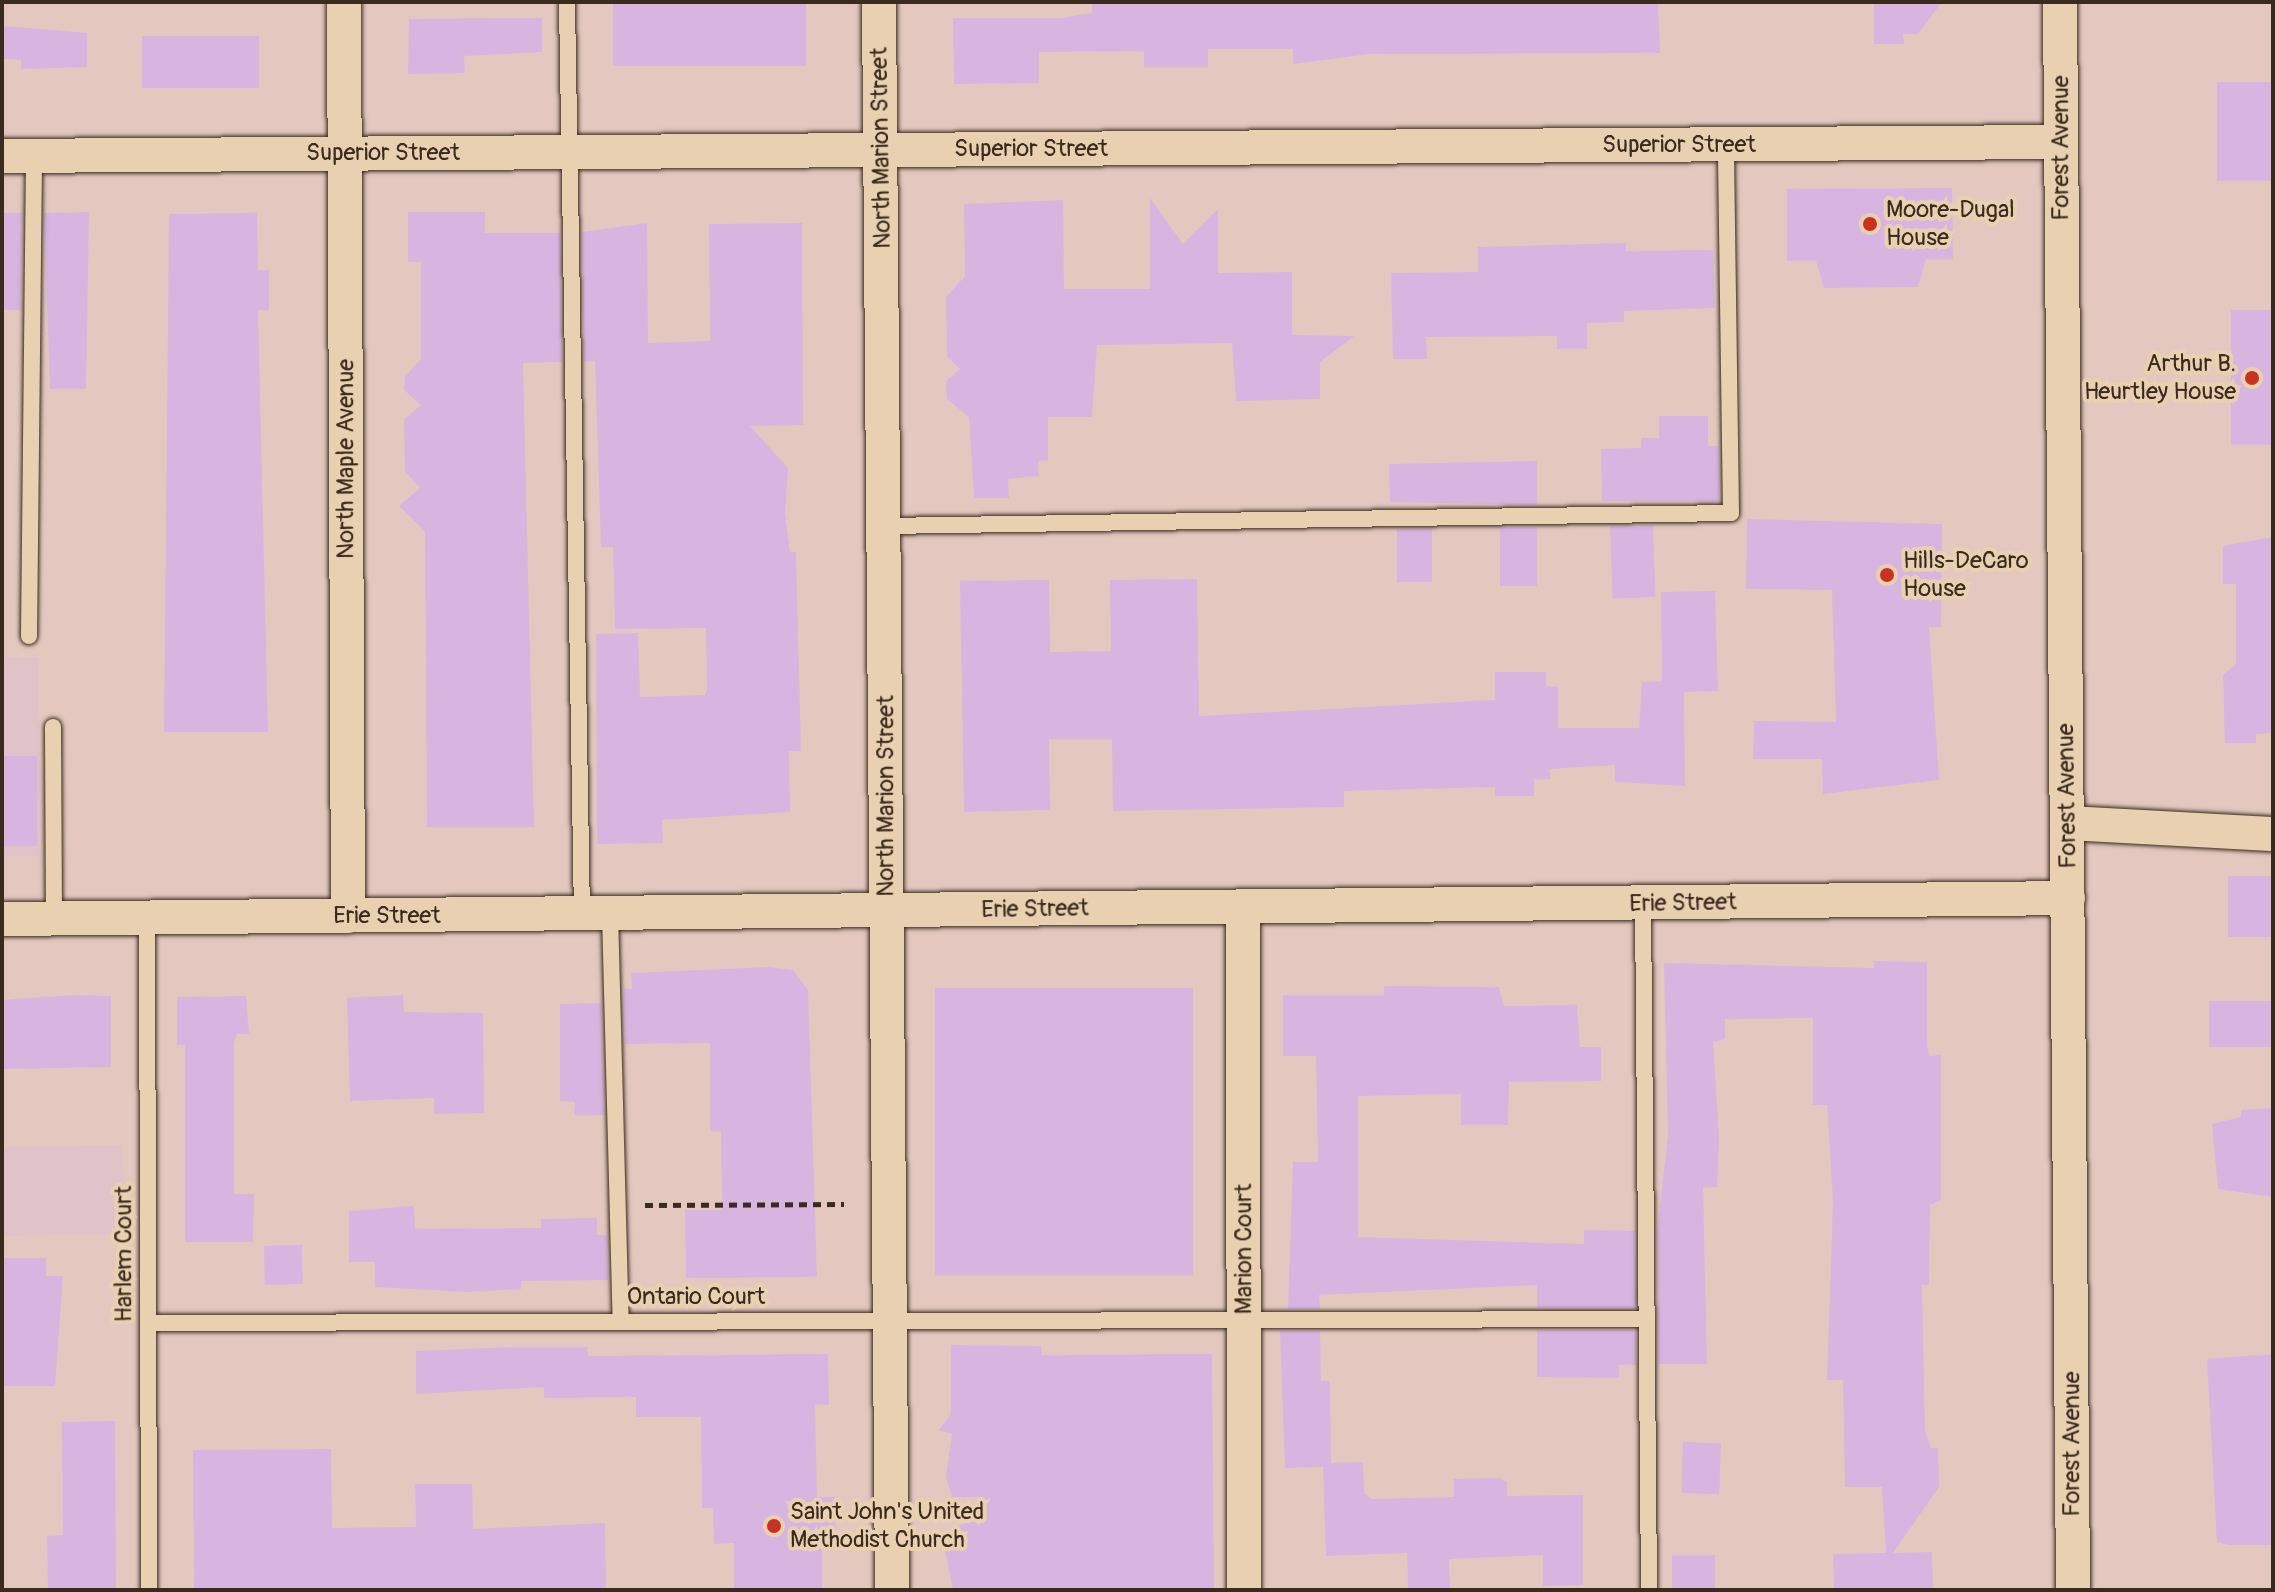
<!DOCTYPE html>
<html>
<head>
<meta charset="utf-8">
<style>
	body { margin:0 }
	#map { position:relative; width:2275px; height:1592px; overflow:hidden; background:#e4c8bf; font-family:Pangolin,sans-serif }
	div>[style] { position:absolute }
	.built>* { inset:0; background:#e0c2c9; transform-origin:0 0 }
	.building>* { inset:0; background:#d8b5e0; transform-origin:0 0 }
	.path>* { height:5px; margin-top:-2.5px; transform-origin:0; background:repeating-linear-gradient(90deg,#3b2a1e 0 8px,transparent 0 14px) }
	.roads { filter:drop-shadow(0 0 2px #3b2a1e) drop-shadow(0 0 2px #3b2a1e) }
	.service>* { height:16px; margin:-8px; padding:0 8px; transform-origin:8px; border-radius:8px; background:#e9d0b1 }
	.minor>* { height:34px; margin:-17px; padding:0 17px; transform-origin:17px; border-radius:17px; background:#e9d0b1 }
	.dots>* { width:22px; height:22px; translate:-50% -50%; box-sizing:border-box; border:4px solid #e9d0b1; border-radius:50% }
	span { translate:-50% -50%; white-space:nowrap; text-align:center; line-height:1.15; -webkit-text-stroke:8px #e9d0b1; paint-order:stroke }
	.street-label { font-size:24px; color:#3b2a1e }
	.poi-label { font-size:24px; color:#3b2a1e }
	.left { translate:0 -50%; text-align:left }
	.right { translate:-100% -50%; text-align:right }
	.frame { position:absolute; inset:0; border:4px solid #3b2a1e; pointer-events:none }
</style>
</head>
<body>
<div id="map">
	<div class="built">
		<div style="left:2px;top:657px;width:37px;height:199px"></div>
		<div style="left:123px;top:1145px;width:89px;height:121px;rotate:89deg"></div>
	</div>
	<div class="building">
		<div style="left:613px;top:2px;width:193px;height:64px"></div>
		<div style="clip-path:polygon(1092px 2px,1658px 2px,1660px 53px,1370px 54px,1293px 64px,1293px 49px,1208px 49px,1208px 67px,1144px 67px,1144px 51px,1039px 52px,1039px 83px,954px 84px,953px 18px,1062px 18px,1092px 13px)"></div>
		<div style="clip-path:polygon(1874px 2px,1942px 2px,1918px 34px,1903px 34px,1904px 44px,1874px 44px)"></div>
		<div style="clip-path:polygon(497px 18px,542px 18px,542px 52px,464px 56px,465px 73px,408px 74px,409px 19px)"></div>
		<div style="clip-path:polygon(2px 26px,87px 33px,87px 67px,21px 69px,21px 60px,2px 59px)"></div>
		<div style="left:142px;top:36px;width:117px;height:52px"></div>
		<div style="left:2273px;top:82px;width:99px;height:56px;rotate:90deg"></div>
		<div style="clip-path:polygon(1952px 188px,1953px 259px,1926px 259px,1918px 287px,1824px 288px,1816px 261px,1787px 261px,1787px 189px)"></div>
		<div style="clip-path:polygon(1150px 198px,1183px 244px,1218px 209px,1218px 273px,1292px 272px,1292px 335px,1354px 336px,1320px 362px,1320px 399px,1236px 401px,1232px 343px,1097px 345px,1092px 417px,1048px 417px,1048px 461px,1038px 461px,1039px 476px,1008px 479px,1009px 498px,974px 498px,969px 417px,947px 399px,946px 381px,960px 369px,947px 356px,946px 297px,965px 276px,964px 204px,1063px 200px,1064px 289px,1150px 289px)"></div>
		<div style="clip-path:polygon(89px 212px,86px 389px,50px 389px,44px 213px)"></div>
		<div style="clip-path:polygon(408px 212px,485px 212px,485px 233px,560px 233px,562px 362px,523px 363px,534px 827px,427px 827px,425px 531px,399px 506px,420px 488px,405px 471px,404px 419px,421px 405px,404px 390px,405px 376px,421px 359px,421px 262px,408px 262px)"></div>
		<div style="left:22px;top:213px;width:97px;height:20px;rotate:91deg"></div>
		<div style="clip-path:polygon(257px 213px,258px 270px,269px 270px,269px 310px,258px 310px,268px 732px,164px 732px,169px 214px)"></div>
		<div style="clip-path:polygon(647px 223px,648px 343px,710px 341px,709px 224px,802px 223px,803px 425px,750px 426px,788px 468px,785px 514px,790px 552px,796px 552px,801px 751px,789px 751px,790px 812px,662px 820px,663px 843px,597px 844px,596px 634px,638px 633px,640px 697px,705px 695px,707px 689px,706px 628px,615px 629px,613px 547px,601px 547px,595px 361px,584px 362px,582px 232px)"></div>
		<div style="clip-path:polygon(1626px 243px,1626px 251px,1713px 250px,1715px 308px,1624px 311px,1624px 322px,1587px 323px,1587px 349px,1557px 349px,1557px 336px,1426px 337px,1427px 359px,1393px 359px,1391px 273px,1478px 272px,1478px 247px)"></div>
		<div style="left:2231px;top:310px;width:42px;height:135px"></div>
		<div style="clip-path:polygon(1659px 416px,1708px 416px,1708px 446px,1719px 446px,1719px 501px,1602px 501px,1601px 449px,1641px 448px,1641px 438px,1659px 438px)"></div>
		<div style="clip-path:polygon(1537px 461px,1537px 505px,1390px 502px,1389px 464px)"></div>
		<div style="clip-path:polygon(1747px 519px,1942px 524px,1941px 627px,1929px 627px,1939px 780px,1823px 794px,1822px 759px,1753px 759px,1754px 721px,1836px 722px,1832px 590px,1746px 589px)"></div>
		<div style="left:1653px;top:525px;width:72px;height:43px;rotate:88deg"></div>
		<div style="left:1537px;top:527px;width:59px;height:37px;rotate:90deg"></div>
		<div style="left:1397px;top:529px;width:35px;height:53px"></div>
		<div style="clip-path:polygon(2273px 537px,2273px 733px,2256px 734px,2256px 743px,2225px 743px,2223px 675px,2236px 664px,2236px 584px,2223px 584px,2223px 546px)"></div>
		<div style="clip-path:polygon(1197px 579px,1199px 716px,1495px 700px,1495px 672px,1546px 672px,1546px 686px,1558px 687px,1558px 728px,1639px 728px,1642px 682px,1662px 681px,1661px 592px,1715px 591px,1718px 691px,1684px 692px,1685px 786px,1615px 782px,1615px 765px,1550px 769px,1550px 779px,1534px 779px,1534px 796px,1495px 796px,1495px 787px,1344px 791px,1344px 807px,1113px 811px,1112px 739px,1049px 739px,1050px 810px,964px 812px,960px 581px,1049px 580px,1050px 652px,1111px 651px,1110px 580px)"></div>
		<div style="left:2px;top:756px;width:35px;height:90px"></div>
		<div style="left:2228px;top:876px;width:45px;height:61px"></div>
		<div style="clip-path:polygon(1874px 961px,1927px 962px,1927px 1046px,1929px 1056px,1941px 1055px,1941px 1200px,1930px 1205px,1929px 1285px,1922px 1285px,1925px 1432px,1931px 1448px,1938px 1448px,1939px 1487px,1893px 1553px,1932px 1552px,1933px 1590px,1834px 1590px,1833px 1554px,1886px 1553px,1882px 1487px,1845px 1487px,1843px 1380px,1827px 1380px,1833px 1202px,1827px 1105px,1813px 1105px,1813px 1018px,1725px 1019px,1725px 1039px,1713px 1042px,1719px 1137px,1717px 1187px,1703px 1187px,1707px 1364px,1658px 1364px,1657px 1232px,1668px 1135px,1664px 963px,1874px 968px)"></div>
		<div style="clip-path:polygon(767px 967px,793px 970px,808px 990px,817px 1277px,686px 1278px,685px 1210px,722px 1210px,721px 1131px,710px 1131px,710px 1043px,625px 1044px,624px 988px,632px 989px,631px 973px)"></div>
		<div style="clip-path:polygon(1384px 986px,1499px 987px,1504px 1006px,1577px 1005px,1580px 1047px,1601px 1047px,1601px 1081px,1509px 1082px,1508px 1125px,1461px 1125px,1461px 1094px,1358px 1096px,1358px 1237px,1584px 1244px,1584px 1230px,1635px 1231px,1636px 1308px,1537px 1308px,1537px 1285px,1319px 1295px,1320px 1309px,1288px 1309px,1293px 1162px,1318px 1162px,1316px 1056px,1283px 1056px,1283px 995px,1384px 995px)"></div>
		<div style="left:1193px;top:988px;width:287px;height:258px;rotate:90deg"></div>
		<div style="clip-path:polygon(71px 995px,111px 996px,111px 1067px,2px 1069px,2px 1000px)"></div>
		<div style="clip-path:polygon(403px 995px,404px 1012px,483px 1013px,484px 1113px,434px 1114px,434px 1098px,350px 1101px,347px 998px)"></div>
		<div style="clip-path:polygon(246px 996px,249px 1034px,237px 1034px,234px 1043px,234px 1194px,254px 1194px,253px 1242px,185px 1242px,185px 1045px,177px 1045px,177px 997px)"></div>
		<div style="left:2273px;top:1001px;width:46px;height:64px;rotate:90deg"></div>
		<div style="clip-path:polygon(601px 1003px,604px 1115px,574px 1115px,575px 1102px,560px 1101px,560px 1004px)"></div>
		<div style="clip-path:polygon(2273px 1108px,2273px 1197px,2218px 1189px,2212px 1124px,2241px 1117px,2241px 1110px)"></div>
		<div style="clip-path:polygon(414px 1206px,415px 1229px,541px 1228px,541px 1219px,597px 1218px,597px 1235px,607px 1235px,608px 1280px,521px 1281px,521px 1289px,466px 1292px,375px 1287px,375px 1262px,349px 1262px,349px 1211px)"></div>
		<div style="left:302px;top:1245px;width:39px;height:38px;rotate:89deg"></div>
		<div style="clip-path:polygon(2px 1258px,46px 1258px,46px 1276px,63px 1276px,55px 1386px,2px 1386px)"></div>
		<div style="clip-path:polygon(1537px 1330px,1636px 1330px,1636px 1365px,1619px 1365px,1619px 1378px,1537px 1377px)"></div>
		<div style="clip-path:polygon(1280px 1331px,1320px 1331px,1321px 1381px,1330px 1381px,1331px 1463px,1363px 1462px,1364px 1493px,1371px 1499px,1454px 1497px,1454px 1479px,1499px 1478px,1507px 1482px,1507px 1496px,1583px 1495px,1583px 1585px,1543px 1586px,1543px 1555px,1449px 1559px,1450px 1590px,1408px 1590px,1407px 1553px,1326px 1556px,1323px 1467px,1285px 1468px)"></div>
		<div style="clip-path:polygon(951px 1345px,1041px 1346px,1042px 1355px,1212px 1354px,1214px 1590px,953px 1590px,944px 1544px,984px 1497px,952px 1497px,946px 1477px,952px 1434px,939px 1430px,951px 1414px)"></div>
		<div style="clip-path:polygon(515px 1347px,587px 1347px,588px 1356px,828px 1354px,829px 1405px,815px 1405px,817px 1497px,835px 1497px,836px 1548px,822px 1549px,822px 1590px,734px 1590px,734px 1543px,714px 1544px,713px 1508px,702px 1508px,701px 1417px,636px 1417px,636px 1397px,544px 1398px,544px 1387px,416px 1394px,416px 1351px)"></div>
		<div style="clip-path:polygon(2273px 1354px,2273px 1545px,2228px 1545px,2217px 1542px,2207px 1359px)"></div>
		<div style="clip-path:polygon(115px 1421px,116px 1590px,48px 1590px,47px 1536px,63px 1535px,62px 1422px)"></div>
		<div style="left:1683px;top:1442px;width:38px;height:51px;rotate:2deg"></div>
		<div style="clip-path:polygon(331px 1449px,332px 1528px,416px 1527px,415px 1484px,472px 1484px,473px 1529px,605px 1523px,606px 1590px,194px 1590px,193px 1450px)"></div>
		<div style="left:1672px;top:1555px;width:43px;height:35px"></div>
	</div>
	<div class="path">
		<div style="left:645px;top:1205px;width:199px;rotate:-0.3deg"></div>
	</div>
	<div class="roads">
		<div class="service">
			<div style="left:567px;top:2px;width:912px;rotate:89.06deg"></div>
			<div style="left:884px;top:526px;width:847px;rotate:-0.88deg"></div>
			<div style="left:1731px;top:513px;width:368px;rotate:-90.8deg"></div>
			<div style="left:29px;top:636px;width:481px;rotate:-89.4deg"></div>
			<div style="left:53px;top:727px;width:192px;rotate:89.7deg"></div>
			<div style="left:1643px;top:903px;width:687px;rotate:89.5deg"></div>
			<div style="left:610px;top:913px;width:409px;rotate:88.5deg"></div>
			<div style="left:147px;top:918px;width:672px;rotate:89.83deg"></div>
			<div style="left:148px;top:1323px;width:1498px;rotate:-0.15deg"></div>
		</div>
		<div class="minor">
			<div style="left:344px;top:2px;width:914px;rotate:89.75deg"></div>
			<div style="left:879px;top:2px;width:1588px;rotate:89.53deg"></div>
			<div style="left:2060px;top:2px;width:1588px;rotate:89.53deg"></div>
			<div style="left:2px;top:156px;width:2058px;rotate:-0.39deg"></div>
			<div style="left:2067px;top:823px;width:206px;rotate:3.1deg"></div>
			<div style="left:1243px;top:907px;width:683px;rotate:89.92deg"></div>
			<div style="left:2px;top:919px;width:2066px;rotate:-0.58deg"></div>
		</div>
	</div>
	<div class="dots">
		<div style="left:1870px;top:224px;background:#c8321e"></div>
		<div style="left:2252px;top:378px;background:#c8321e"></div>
		<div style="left:1887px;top:575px;background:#c8321e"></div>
		<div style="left:774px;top:1526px;background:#c8321e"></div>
	</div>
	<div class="street-label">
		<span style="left:1679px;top:145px">Superior Street</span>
		<span style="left:881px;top:148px;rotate:-91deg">North Marion Street</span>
		<span style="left:2061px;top:148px;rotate:-90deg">Forest Avenue</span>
		<span style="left:1031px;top:149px">Superior Street</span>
		<span style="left:383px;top:153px">Superior Street</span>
		<span style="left:346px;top:459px;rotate:-90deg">North Maple Avenue</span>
		<span style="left:886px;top:796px;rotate:-90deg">North Marion Street</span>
		<span style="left:2067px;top:796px;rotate:-91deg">Forest Avenue</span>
		<span style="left:1683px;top:903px;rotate:-1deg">Erie Street</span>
		<span style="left:1035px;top:909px;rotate:-1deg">Erie Street</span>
		<span style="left:387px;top:916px">Erie Street</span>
		<span style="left:1244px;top:1249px;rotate:-90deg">Marion Court</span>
		<span style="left:124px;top:1254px;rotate:-90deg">Harlem Court</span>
		<span style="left:696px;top:1297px">Ontario Court</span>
		<span style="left:2072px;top:1444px;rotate:-90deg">Forest Avenue</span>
	</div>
	<div class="poi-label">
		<span class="left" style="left:1886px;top:224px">Moore-Dugal<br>House</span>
		<span class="right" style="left:2236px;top:378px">Arthur B.<br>Heurtley House</span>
		<span class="left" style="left:1903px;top:575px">Hills-DeCaro<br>House</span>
		<span class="left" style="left:790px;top:1526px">Saint John's United<br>Methodist Church</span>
	</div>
	<div class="frame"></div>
</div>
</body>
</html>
